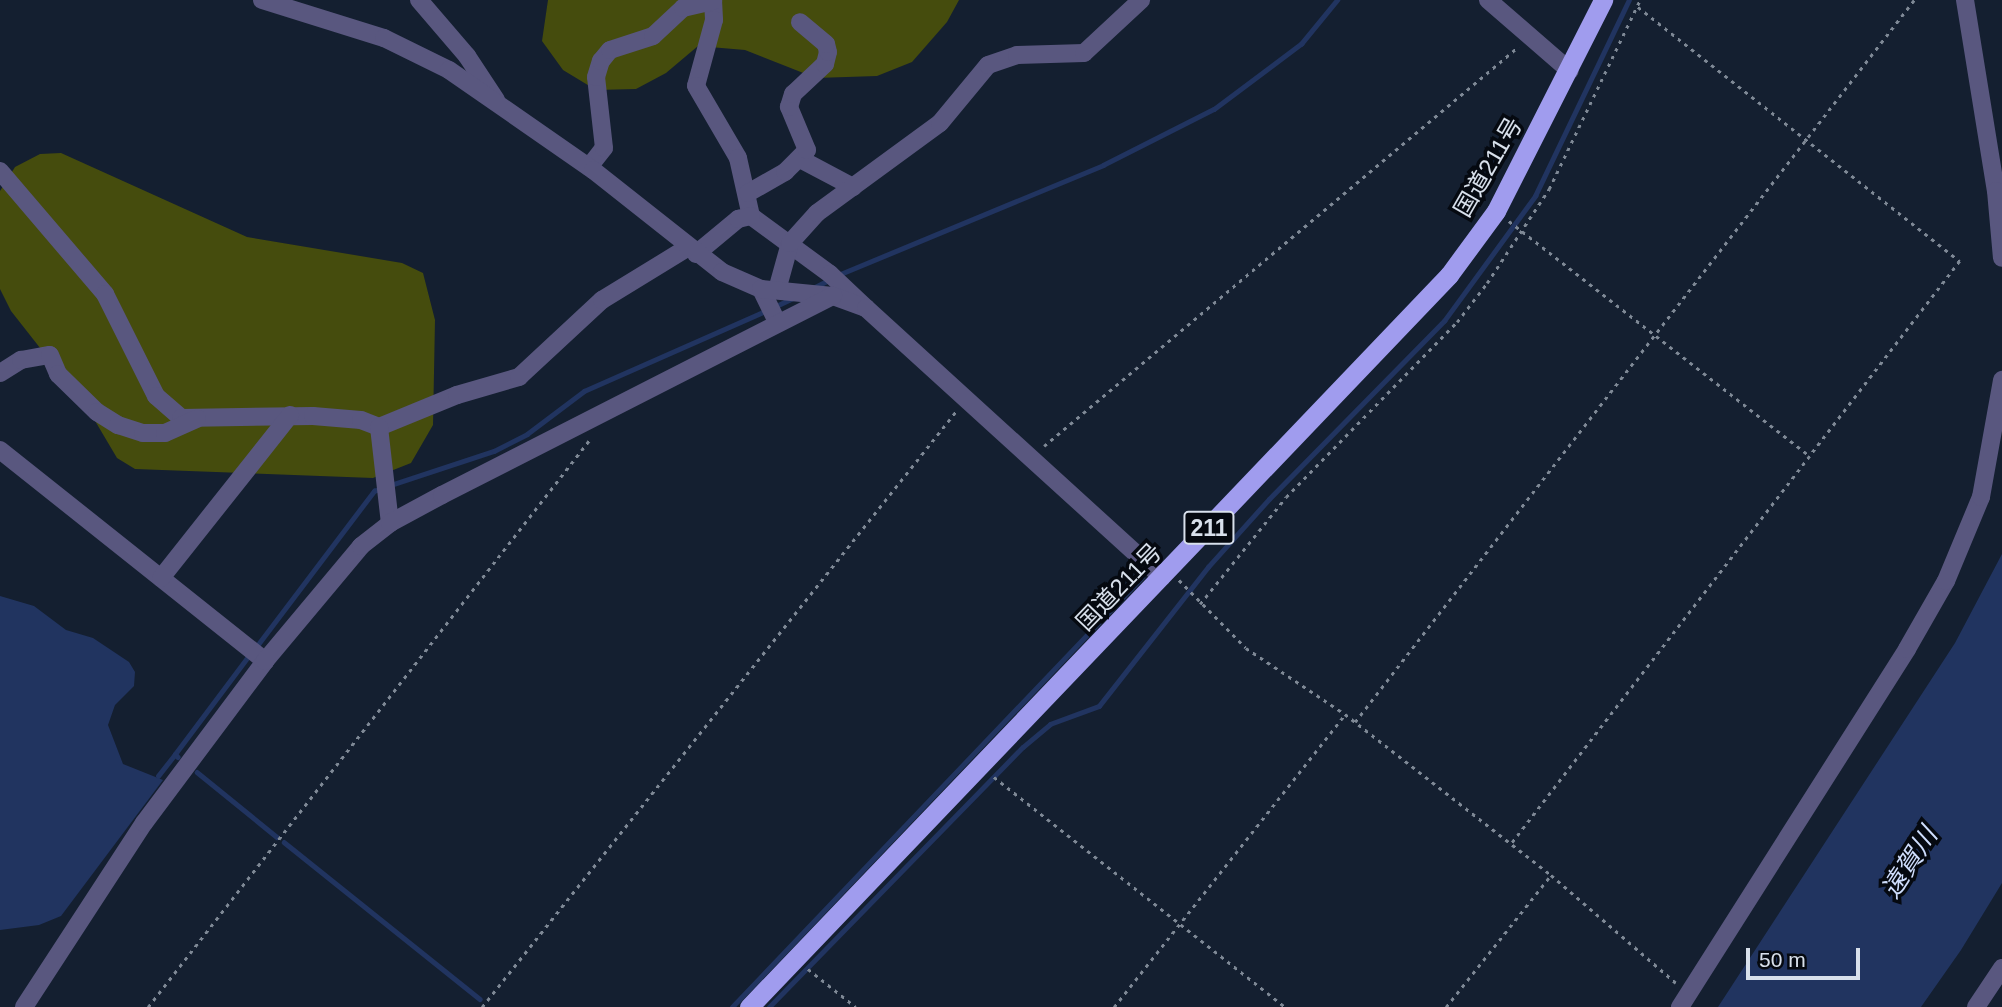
<!DOCTYPE html>
<html>
<head>
<meta charset="utf-8">
<style>
	body { margin:0 }
	#map { position:relative; width:2002px; height:1007px; overflow:hidden; background:#141f30; font-family:Helvetica,"Noto Sans JP",sans-serif }
	div>[style] { position:absolute }
	.forest>* { inset:0; background:#454c0d }
	.water>* { inset:0; background:#213460 }
	.stream>* { height:4.5px; margin:-2.25px; padding:0 2.25px; transform-origin:2.25px; border-radius:2.25px; background:#213460 }
	.path>* { height:2.5px; margin-top:-1.25px; transform-origin:0; background:repeating-linear-gradient(90deg,#7f8996 0 3.5px,transparent 0 8.5px) }
	.minor>* { height:18px; margin:-9px; padding:0 9px; transform-origin:9px; border-radius:9px; background:#59577f }
	.tertiary>* { height:18px; margin:-9px; padding:0 9px; transform-origin:9px; border-radius:9px; background:#59577f }
	.trunk>* { height:19px; margin:-9.5px; padding:0 9.5px; transform-origin:9.5px; border-radius:9.5px; background:#a09cee }
	span { translate:-50% -50%; white-space:nowrap; text-align:center; line-height:1.15; -webkit-text-stroke:7px #050910; paint-order:stroke }
	.shield-label span { padding:2px 5px; background:#050910; border:2px solid; border-radius:5px; -webkit-text-stroke-width:0 }
	.shield-label { font-size:23px; color:#d8e0eb; font-weight:700 }
	.street-label { font-size:24px; color:#d8e0eb }
	.water-label { font-size:26px; color:#cfdefd; font-style:italic }
	.scale { position:absolute; left:1746px; top:948px; width:114px; height:32px; box-sizing:border-box; border:4px solid #d8e0eb; border-top:0; padding-left:9px; font-size:21px; line-height:24px; white-space:nowrap; color:#d8e0eb; -webkit-text-stroke:5px #050910; paint-order:stroke }
</style>
</head>
<body>
<div id="map">
	<div class="forest">
		<div style="clip-path:polygon(548px 0,959px 0,947px 22px,912px 62px,877px 76px,816px 78px,745px 50px,698px 46px,666px 73px,636px 89px,596px 90px,563px 70px,542px 41px)"></div>
		<div style="clip-path:polygon(61px 153px,247px 237px,402px 263px,423px 273px,435px 320px,433px 425px,411px 463px,373px 478px,135px 469px,117px 458px,88px 409px,11px 311px,0 289px,0 191px,15px 167px,40px 154px)"></div>
	</div>
	<div class="water">
		<div style="clip-path:polygon(2002px 554px,2002px 883px,1961px 950px,1921px 1007px,1718px 1007px,1955px 643px)"></div>
		<div style="clip-path:polygon(0 596px,34px 606px,66px 630px,93px 638px,129px 662px,135px 672px,134px 686px,115px 705px,108px 725px,123px 764px,163px 780px,61px 916px,39px 925px,0 930px)"></div>
	</div>
	<div class="stream">
		<div style="left:838px;top:275px;width:287px;rotate:-22.5deg"></div>
		<div style="left:1103px;top:165px;width:124px;rotate:-26.8deg"></div>
		<div style="left:1214px;top:109px;width:109px;rotate:-36.8deg"></div>
		<div style="left:1301px;top:44px;width:57px;rotate:-50.7deg"></div>
		<div style="left:813px;top:288px;width:20px;rotate:-27deg"></div>
		<div style="left:776px;top:306px;width:19px;rotate:-25deg"></div>
		<div style="left:391px;top:485px;width:108px;rotate:-18.3deg"></div>
		<div style="left:494px;top:451px;width:37px;rotate:-27deg"></div>
		<div style="left:527px;top:434px;width:71px;rotate:-37deg"></div>
		<div style="left:584px;top:391px;width:201px;rotate:-23.8deg"></div>
		<div style="left:256px;top:647px;width:196px;rotate:-52.9deg"></div>
		<div style="left:374px;top:491px;width:9px;rotate:-21deg"></div>
		<div style="left:175px;top:754px;width:125px;rotate:-53.1deg"></div>
		<div style="left:197px;top:772px;width:103px;rotate:39.1deg"></div>
		<div style="left:158px;top:776px;width:28px;rotate:-52deg"></div>
		<div style="left:175px;top:754px;width:4px;rotate:45deg"></div>
		<div style="left:284px;top:842px;width:251px;rotate:38.7deg"></div>
		<div style="left:732px;top:1007px;width:594px;rotate:-46.36deg"></div>
		<div style="left:769px;top:1007px;width:363px;rotate:-45.7deg"></div>
		<div style="left:1023px;top:747px;width:35px;rotate:-40deg"></div>
		<div style="left:1050px;top:724px;width:52px;rotate:-20.2deg"></div>
		<div style="left:1099px;top:706px;width:177px;rotate:-51.9deg"></div>
		<div style="left:1208px;top:567px;width:91px;rotate:-48.1deg"></div>
		<div style="left:1269px;top:499px;width:250px;rotate:-45.5deg"></div>
		<div style="left:1444px;top:321px;width:155px;rotate:-53.9deg"></div>
		<div style="left:1535px;top:196px;width:217px;rotate:-64.4deg"></div>
	</div>
	<div class="path">
		<div style="left:1638px;top:7px;width:410px;rotate:38.3deg"></div>
		<div style="left:1960px;top:261px;width:246px;rotate:127.6deg"></div>
		<div style="left:1509px;top:221px;width:382px;rotate:38deg"></div>
		<div style="left:1810px;top:456px;width:491px;rotate:127.6deg"></div>
		<div style="left:1044px;top:446px;width:620px;rotate:-40.09deg"></div>
		<div style="left:1179px;top:580px;width:95px;rotate:45.4deg"></div>
		<div style="left:1246px;top:648px;width:119px;rotate:33.7deg"></div>
		<div style="left:1345px;top:714px;width:261px;rotate:38deg"></div>
		<div style="left:1551px;top:875px;width:165px;rotate:40.8deg"></div>
		<div style="left:1200px;top:604px;width:137px;rotate:-51.2deg"></div>
		<div style="left:1286px;top:497px;width:245px;rotate:-45.7deg"></div>
		<div style="left:1457px;top:322px;width:49px;rotate:-52.4deg"></div>
		<div style="left:1487px;top:283px;width:113px;rotate:-56.6deg"></div>
		<div style="left:1549px;top:189px;width:210px;rotate:-64.3deg"></div>
		<div style="left:1355px;top:722px;width:913px;rotate:-52.25deg"></div>
		<div style="left:994px;top:777px;width:371px;rotate:38.3deg"></div>
		<div style="left:808px;top:969px;width:61px;rotate:38.4deg"></div>
		<div style="left:148px;top:1007px;width:721px;rotate:-52.1deg"></div>
		<div style="left:482px;top:1007px;width:763px;rotate:-51.49deg"></div>
		<div style="left:1114px;top:1007px;width:373px;rotate:-51.7deg"></div>
		<div style="left:1446px;top:1007px;width:169px;rotate:-51.5deg"></div>
	</div>
	<div class="minor">
		<div style="left:419px;top:0;width:74px;rotate:49.4deg"></div>
		<div style="left:467px;top:56px;width:53px;rotate:56.6deg"></div>
		<div style="left:713px;top:0;width:20px;rotate:87deg"></div>
		<div style="left:714px;top:20px;width:68px;rotate:105.3deg"></div>
		<div style="left:696px;top:86px;width:83px;rotate:59.7deg"></div>
		<div style="left:738px;top:158px;width:59px;rotate:77.4deg"></div>
		<div style="left:751px;top:216px;width:98px;rotate:36.3deg"></div>
		<div style="left:830px;top:274px;width:50px;rotate:43.4deg"></div>
		<div style="left:1488px;top:0;width:108px;rotate:40.9deg"></div>
		<div style="left:1965px;top:0;width:193px;rotate:80.8deg"></div>
		<div style="left:1996px;top:191px;width:67px;rotate:84.9deg"></div>
		<div style="left:802px;top:160px;width:58px;rotate:27.9deg"></div>
		<div style="left:589px;top:167px;width:24px;rotate:-52deg"></div>
		<div style="left:604px;top:148px;width:71px;rotate:-96.4deg"></div>
		<div style="left:596px;top:77px;width:17px;rotate:-73deg"></div>
		<div style="left:601px;top:61px;width:14px;rotate:-51deg"></div>
		<div style="left:610px;top:50px;width:45px;rotate:-18deg"></div>
		<div style="left:653px;top:36px;width:41px;rotate:-43deg"></div>
		<div style="left:683px;top:8px;width:31px;rotate:-13deg"></div>
		<div style="left:0;top:171px;width:162px;rotate:49.5deg"></div>
		<div style="left:105px;top:294px;width:114px;rotate:63.4deg"></div>
		<div style="left:156px;top:396px;width:33px;rotate:41deg"></div>
		<div style="left:181px;top:418px;width:132px;rotate:-0.9deg"></div>
		<div style="left:313px;top:416px;width:48px;rotate:4.8deg"></div>
		<div style="left:361px;top:420px;width:19px;rotate:21deg"></div>
		<div style="left:379px;top:427px;width:84px;rotate:-22.3deg"></div>
		<div style="left:457px;top:395px;width:65px;rotate:-16.2deg"></div>
		<div style="left:519px;top:377px;width:113px;rotate:-42.9deg"></div>
		<div style="left:602px;top:300px;width:100px;rotate:-31.5deg"></div>
		<div style="left:748px;top:193px;width:43px;rotate:-29.6deg"></div>
		<div style="left:785px;top:172px;width:31px;rotate:-45deg"></div>
		<div style="left:807px;top:150px;width:47px;rotate:-112.7deg"></div>
		<div style="left:789px;top:107px;width:14px;rotate:-73deg"></div>
		<div style="left:793px;top:94px;width:44px;rotate:-43.2deg"></div>
		<div style="left:825px;top:64px;width:12px;rotate:-76deg"></div>
		<div style="left:828px;top:52px;width:8px;rotate:-104deg"></div>
		<div style="left:826px;top:44px;width:34px;rotate:-140deg"></div>
		<div style="left:696px;top:254px;width:55px;rotate:-39.8deg"></div>
		<div style="left:738px;top:219px;width:13px;rotate:-13deg"></div>
		<div style="left:761px;top:289px;width:37px;rotate:64deg"></div>
		<div style="left:777px;top:290px;width:49px;rotate:-74.5deg"></div>
		<div style="left:790px;top:243px;width:40px;rotate:-48deg"></div>
		<div style="left:817px;top:213px;width:152px;rotate:-36.2deg"></div>
		<div style="left:940px;top:123px;width:75px;rotate:-50.4deg"></div>
		<div style="left:988px;top:65px;width:31px;rotate:-19deg"></div>
		<div style="left:1017px;top:55px;width:67px;rotate:-1.7deg"></div>
		<div style="left:1084px;top:53px;width:78px;rotate:-42.9deg"></div>
		<div style="left:0;top:373px;width:25px;rotate:-32deg"></div>
		<div style="left:21px;top:360px;width:29px;rotate:-10deg"></div>
		<div style="left:50px;top:355px;width:21px;rotate:67deg"></div>
		<div style="left:58px;top:374px;width:54px;rotate:44.3deg"></div>
		<div style="left:97px;top:412px;width:25px;rotate:32deg"></div>
		<div style="left:118px;top:425px;width:26px;rotate:18deg"></div>
		<div style="left:143px;top:433px;width:22px"></div>
		<div style="left:165px;top:433px;width:35px;rotate:-24deg"></div>
		<div style="left:379px;top:427px;width:97px;rotate:83.5deg"></div>
		<div style="left:0;top:450px;width:339px;rotate:38.5deg"></div>
		<div style="left:161px;top:578px;width:208px;rotate:-51.6deg"></div>
		<div style="left:1680px;top:1007px;width:424px;rotate:-57.6deg"></div>
		<div style="left:1907px;top:649px;width:78px;rotate:-60.2deg"></div>
		<div style="left:1946px;top:581px;width:91px;rotate:-67.4deg"></div>
		<div style="left:1981px;top:497px;width:119px;rotate:-79.8deg"></div>
		<div style="left:1976px;top:1007px;width:47px;rotate:-56.3deg"></div>
	</div>
	<div class="tertiary">
		<div style="left:262px;top:0;width:128px;rotate:17.3deg"></div>
		<div style="left:384px;top:38px;width:72px;rotate:26.2deg"></div>
		<div style="left:449px;top:70px;width:175px;rotate:34.8deg"></div>
		<div style="left:593px;top:170px;width:164px;rotate:38.3deg"></div>
		<div style="left:722px;top:272px;width:43px;rotate:23.6deg"></div>
		<div style="left:761px;top:289px;width:72px;rotate:5.6deg"></div>
		<div style="left:833px;top:296px;width:35px;rotate:20deg"></div>
		<div style="left:866px;top:308px;width:400px;rotate:42.3deg"></div>
		<div style="left:24px;top:1007px;width:220px;rotate:-56.9deg"></div>
		<div style="left:144px;top:823px;width:202px;rotate:-53.2deg"></div>
		<div style="left:265px;top:661px;width:150px;rotate:-50.1deg"></div>
		<div style="left:361px;top:546px;width:37px;rotate:-38deg"></div>
		<div style="left:390px;top:523px;width:59px;rotate:-28.3deg"></div>
		<div style="left:442px;top:495px;width:439px;rotate:-27deg"></div>
	</div>
	<div class="trunk">
		<div style="left:749px;top:1007px;width:1013px;rotate:-46.28deg"></div>
		<div style="left:1449px;top:275px;width:79px;rotate:-53.7deg"></div>
		<div style="left:1496px;top:211px;width:237px;rotate:-63.1deg"></div>
	</div>
	<div class="shield-label">
		<span style="left:1209px;top:528px">211</span>
	</div>
	<div class="street-label">
		<span style="left:1488px;top:167px;rotate:-60deg">国道211号</span>
		<span style="left:1119px;top:587px;rotate:-46deg">国道211号</span>
	</div>
	<div class="water-label">
		<span style="left:1910px;top:863px;rotate:-57deg">遠賀川</span>
	</div>
	<div class="scale">50 m</div>
</div>
</body>
</html>
